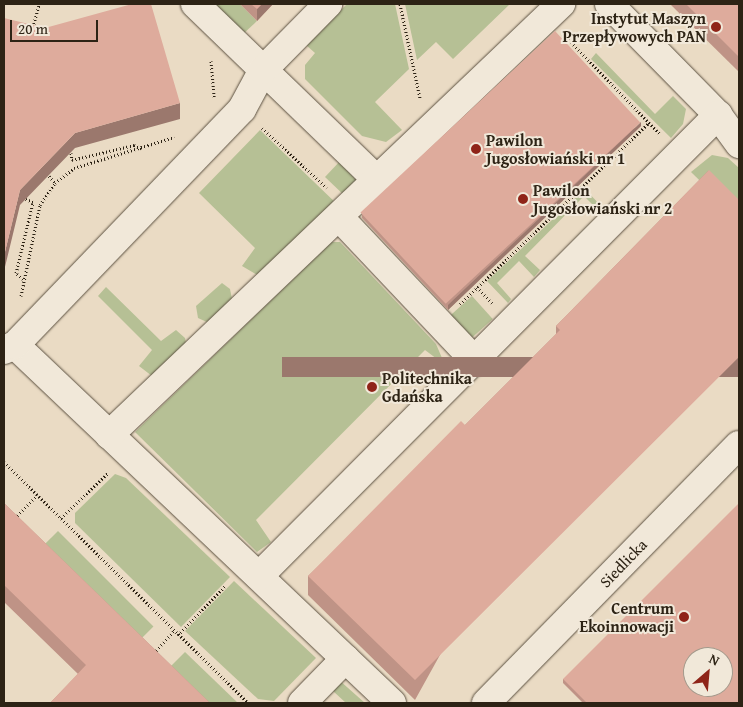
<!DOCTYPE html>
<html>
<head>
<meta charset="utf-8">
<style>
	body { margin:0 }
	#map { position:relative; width:743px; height:707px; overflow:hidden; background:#eadbc4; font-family:"Gentium Book Plus",serif }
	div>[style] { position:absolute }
	.green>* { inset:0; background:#b6c095; transform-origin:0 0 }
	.path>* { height:3px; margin-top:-1.5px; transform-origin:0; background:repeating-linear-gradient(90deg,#2d2315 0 1px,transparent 0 3.5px) }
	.roads { filter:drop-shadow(0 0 1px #5c5141) drop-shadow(0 0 1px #5c5141) }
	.minor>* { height:28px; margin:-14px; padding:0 14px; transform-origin:14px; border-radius:14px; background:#f1e8d9 }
	.wall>* { inset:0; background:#bf9386 }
	.shaded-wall>* { inset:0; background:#9b786d; transform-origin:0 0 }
	.building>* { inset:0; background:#deab9c; transform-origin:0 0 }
	.dots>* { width:14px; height:14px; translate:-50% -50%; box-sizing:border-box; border:2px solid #f1e8d9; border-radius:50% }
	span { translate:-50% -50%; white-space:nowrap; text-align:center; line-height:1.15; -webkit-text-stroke:4px #f1e8d9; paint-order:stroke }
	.poi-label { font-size:16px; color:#2d2315; font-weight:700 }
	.right { translate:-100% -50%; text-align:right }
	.left { translate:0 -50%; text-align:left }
	.street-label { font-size:16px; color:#2d2315 }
	.frame { position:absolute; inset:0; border:5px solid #2d2315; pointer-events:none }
	.north { position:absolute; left:683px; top:647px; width:50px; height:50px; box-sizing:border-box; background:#f1e8d9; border:1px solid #a3998b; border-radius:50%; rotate:27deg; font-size:14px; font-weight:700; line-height:20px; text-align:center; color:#2d2315 }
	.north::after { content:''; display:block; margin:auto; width:18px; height:22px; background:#8f2418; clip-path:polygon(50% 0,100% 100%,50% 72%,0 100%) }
	.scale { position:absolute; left:10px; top:20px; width:88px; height:22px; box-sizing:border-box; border:2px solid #2d2315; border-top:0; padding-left:6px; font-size:15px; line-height:18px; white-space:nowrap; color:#2d2315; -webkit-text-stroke:4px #f1e8d9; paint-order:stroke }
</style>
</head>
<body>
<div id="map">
	<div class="green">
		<div style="clip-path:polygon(210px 4px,240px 4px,257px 21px,242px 35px)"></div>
		<div style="clip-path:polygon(347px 4px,395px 4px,409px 69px,375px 102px,402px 130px,386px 142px,362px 136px,305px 79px,305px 65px,315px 53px,306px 45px)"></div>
		<div style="clip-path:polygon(405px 4px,510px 4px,453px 59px,436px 42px,417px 60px)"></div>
		<div style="clip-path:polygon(596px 53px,655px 114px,673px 96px,686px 109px,683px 124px,671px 138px,591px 59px)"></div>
		<div style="clip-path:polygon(260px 130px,339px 206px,259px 276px,242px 266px,255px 248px,199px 193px)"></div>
		<div style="clip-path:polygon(712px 155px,728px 158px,739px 168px,739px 219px,691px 172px)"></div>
		<div style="clip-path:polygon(341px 160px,356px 180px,347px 198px,325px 177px)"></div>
		<div style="clip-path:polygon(585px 189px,602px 207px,599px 211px,584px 196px,525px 256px,540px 270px,534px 277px,519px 261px,497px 283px,511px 299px,508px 303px,487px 281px)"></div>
		<div style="clip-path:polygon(331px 242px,340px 242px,436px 344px,445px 365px,425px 350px,256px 520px,271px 542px,257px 552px,135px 432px)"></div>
		<div style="clip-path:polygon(222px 283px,230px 289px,233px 304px,209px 323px,198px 318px,196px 306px)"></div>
		<div style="clip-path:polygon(106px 287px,161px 341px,176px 330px,185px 338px,186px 343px,152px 376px,139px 366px,152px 350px,98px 296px)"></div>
		<div style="left:472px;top:296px;width:31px;height:30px;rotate:48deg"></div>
		<div style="clip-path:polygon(115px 474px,126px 478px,230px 577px,181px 627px,75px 523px,75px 513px)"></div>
		<div style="left:58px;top:531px;width:135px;height:27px;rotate:45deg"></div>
		<div style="clip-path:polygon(234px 581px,316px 658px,274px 701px,258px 699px,185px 631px)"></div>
		<div style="clip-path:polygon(185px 652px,238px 703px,205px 703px,169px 668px)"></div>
		<div style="clip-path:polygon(339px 680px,365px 703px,346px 703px,333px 691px,322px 703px,311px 703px)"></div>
	</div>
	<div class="path">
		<div style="left:400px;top:4px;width:96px;rotate:78deg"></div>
		<div style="left:33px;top:27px;width:24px;rotate:-75deg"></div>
		<div style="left:566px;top:37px;width:134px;rotate:45.9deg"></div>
		<div style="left:211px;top:61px;width:36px;rotate:85deg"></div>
		<div style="left:262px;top:128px;width:88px;rotate:42.7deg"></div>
		<div style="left:71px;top:153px;width:7px;rotate:82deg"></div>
		<div style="left:72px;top:160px;width:64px;rotate:-13.6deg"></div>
		<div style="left:134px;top:145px;width:10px;rotate:24deg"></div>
		<div style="left:49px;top:176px;width:9px;rotate:49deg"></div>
		<div style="left:23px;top:279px;width:9px;rotate:-139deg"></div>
		<div style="left:16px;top:273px;width:73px;rotate:-76.5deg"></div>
		<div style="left:33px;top:202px;width:8px;rotate:-157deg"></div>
		<div style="left:477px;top:287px;width:22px;rotate:47deg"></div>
		<div style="left:21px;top:296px;width:93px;rotate:-78.2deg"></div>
		<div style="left:40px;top:205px;width:27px;rotate:-56deg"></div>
		<div style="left:55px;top:183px;width:24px;rotate:-38deg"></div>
		<div style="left:74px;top:168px;width:105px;rotate:-17.2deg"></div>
		<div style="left:460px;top:304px;width:262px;rotate:-43.8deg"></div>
		<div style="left:4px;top:462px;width:343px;rotate:44.6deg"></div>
		<div style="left:15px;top:518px;width:32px;rotate:-46deg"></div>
		<div style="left:61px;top:518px;width:66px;rotate:-43.8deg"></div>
		<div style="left:178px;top:635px;width:69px;rotate:-46.2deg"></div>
		<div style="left:154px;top:653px;width:30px;rotate:-48deg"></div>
	</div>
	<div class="roads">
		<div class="minor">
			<div style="left:195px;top:4px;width:255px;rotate:44deg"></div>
			<div style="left:609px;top:4px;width:156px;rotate:45.5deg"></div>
			<div style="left:718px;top:115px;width:36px;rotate:54deg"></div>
			<div style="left:340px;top:218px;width:197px;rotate:46.6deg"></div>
			<div style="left:15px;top:345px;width:520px;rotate:43.52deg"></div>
			<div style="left:4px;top:350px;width:12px;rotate:-24deg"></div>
			<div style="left:15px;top:345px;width:327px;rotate:-46.1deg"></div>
			<div style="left:242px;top:109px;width:44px;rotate:-61.7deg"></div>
			<div style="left:263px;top:70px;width:93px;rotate:-45.4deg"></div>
			<div style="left:109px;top:435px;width:625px;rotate:-43.64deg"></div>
			<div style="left:259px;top:576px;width:651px;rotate:-45.12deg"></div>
			<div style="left:302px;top:703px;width:62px;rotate:-45.7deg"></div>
			<div style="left:486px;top:703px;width:361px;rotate:-45.6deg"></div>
		</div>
	</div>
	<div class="wall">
		<div style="clip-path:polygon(240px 4px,273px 4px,257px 21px)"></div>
		<div style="clip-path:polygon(670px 4px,739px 4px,739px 72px)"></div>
		<div style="clip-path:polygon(641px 126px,448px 310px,362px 218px,362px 214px)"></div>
		<div style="clip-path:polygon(709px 170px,415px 700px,308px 595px,308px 576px,465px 425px,556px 334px,556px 326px)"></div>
		<div style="clip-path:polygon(4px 503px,210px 703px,50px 703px,78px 674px,4px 602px)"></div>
		<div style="clip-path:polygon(563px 679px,739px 703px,583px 703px,563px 683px)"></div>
	</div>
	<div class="shaded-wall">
		<div style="clip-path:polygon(262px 4px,273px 4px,257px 21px,257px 9px)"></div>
		<div style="clip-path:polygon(180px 103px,180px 119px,75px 148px,20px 205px,4px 271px,4px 256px,20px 190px,75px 133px)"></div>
		<div style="clip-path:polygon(641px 122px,641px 126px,448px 310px,448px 305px)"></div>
		<div style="left:739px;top:357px;width:20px;height:457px;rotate:90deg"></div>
	</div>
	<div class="building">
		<div style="clip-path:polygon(132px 4px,151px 4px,180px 103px,75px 133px,20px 190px,4px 256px,4px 18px,45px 28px)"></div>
		<div style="clip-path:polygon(251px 4px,262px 4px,257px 9px)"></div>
		<div style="clip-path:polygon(686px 4px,739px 4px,739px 57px)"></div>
		<div style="left:555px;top:31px;width:125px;height:266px;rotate:47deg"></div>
		<div style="clip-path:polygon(709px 170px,739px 200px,739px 357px,415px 680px,308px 576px,461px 421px,465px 425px,560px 330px,556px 326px)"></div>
		<div style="clip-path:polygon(4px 503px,210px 703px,124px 703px,123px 702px,121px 703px,50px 703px,86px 665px,4px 585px)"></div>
		<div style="clip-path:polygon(evenodd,739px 503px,739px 703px,587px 703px,563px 679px,739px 503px,693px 657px,723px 657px,723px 687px,693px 687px,693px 657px)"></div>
	</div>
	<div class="dots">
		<div style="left:716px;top:27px;background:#8f2418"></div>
		<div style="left:476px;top:149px;background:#8f2418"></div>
		<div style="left:523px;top:199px;background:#8f2418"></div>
		<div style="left:372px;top:387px;background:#8f2418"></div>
		<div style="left:684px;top:617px;background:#8f2418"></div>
	</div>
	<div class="poi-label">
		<span class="right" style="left:706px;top:27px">Instytut Maszyn<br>Przepływowych PAN</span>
		<span class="left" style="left:486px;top:149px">Pawilon<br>Jugosłowiański nr 1</span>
		<span class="left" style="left:533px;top:199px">Pawilon<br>Jugosłowiański nr 2</span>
		<span class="left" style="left:382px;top:387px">Politechnika<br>Gdańska</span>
		<span class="right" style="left:674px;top:617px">Centrum<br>Ekoinnowacji</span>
	</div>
	<div class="street-label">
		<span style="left:623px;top:563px;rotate:-46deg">Siedlicka</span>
	</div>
	<div class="frame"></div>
	<div class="north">N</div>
	<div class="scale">20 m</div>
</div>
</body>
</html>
